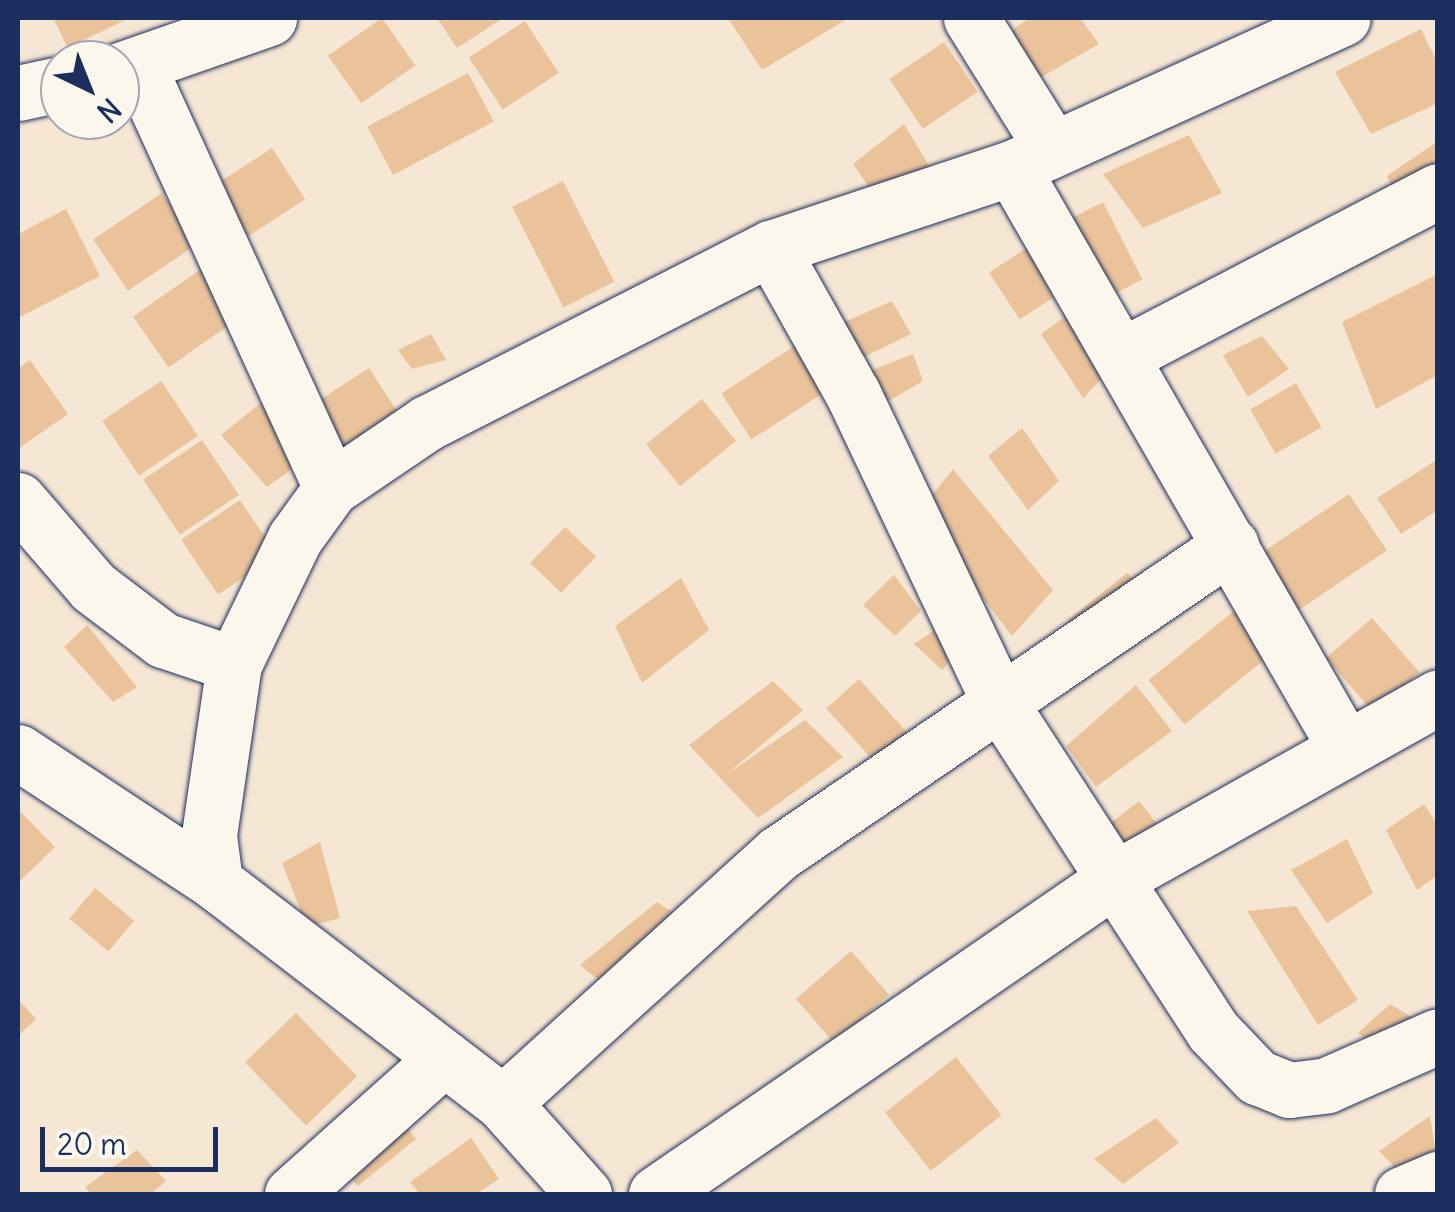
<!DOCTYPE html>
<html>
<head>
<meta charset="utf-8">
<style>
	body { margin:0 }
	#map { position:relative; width:1455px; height:1212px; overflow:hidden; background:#f6e7d4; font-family:Delius,sans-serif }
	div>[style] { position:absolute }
	.building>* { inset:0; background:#ebc39b; transform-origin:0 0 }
	.roads { filter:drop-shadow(0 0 2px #1b2f5e) drop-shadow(0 0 2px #1b2f5e) }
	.minor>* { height:55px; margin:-27.5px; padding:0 27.5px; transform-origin:27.5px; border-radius:27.5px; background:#fbf7ec }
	span { translate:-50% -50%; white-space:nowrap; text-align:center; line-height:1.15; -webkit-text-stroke:10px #fbf7ec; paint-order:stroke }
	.frame { position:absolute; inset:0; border:20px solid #1b2f5e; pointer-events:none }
	.north { position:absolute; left:40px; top:40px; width:100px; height:100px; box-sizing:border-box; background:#fbf7ec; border:2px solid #a1a7b3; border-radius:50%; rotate:137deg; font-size:28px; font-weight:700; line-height:40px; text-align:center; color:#1b2f5e }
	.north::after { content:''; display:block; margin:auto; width:35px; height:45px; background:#1b2f5e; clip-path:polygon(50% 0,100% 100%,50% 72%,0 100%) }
	.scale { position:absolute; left:40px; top:1127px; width:178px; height:45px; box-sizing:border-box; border:5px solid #1b2f5e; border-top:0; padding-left:12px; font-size:30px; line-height:35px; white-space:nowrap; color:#1b2f5e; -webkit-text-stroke:8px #fbf7ec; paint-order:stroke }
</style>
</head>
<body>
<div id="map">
	<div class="building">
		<div style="clip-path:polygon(53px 18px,129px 18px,68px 48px)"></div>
		<div style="left:382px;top:18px;width:58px;height:66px;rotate:55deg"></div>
		<div style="clip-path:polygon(437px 18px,503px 18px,457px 48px)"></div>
		<div style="clip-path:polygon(728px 18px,849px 18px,762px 70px)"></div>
		<div style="clip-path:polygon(1030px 18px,1080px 18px,1099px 44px,1033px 82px,1003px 36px)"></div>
		<div style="left:525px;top:21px;width:62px;height:67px;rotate:57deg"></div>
		<div style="clip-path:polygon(1421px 29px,1438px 64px,1438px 103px,1371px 134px,1335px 72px)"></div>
		<div style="left:944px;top:42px;width:60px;height:66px;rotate:56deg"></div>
		<div style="left:468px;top:73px;width:55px;height:114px;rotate:62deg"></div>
		<div style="clip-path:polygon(904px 124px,933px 172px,881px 205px,853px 164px)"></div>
		<div style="clip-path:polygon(1189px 135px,1222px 193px,1143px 228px,1103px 174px)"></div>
		<div style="clip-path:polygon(1438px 141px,1438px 177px,1398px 200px,1387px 176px)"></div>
		<div style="left:272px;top:148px;width:61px;height:68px;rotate:57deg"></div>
		<div style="left:563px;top:181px;width:113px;height:57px;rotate:63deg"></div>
		<div style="left:162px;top:193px;width:62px;height:83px;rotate:56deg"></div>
		<div style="left:1103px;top:202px;width:87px;height:49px;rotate:63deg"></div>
		<div style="clip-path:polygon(66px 209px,100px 276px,18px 318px,18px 234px)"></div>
		<div style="left:1036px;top:242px;width:56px;height:56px;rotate:57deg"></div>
		<div style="left:201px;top:269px;width:62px;height:83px;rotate:55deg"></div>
		<div style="clip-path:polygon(1438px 274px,1438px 375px,1376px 409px,1342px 322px)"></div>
		<div style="clip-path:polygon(892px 301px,911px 334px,858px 360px,835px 326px)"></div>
		<div style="clip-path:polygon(1077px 308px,1111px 369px,1083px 398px,1041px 334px)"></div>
		<div style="clip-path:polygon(431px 334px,446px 360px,412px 369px,398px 350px)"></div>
		<div style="clip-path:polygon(1262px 336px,1289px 369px,1248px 397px,1223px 355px)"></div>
		<div style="left:796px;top:345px;width:55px;height:89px;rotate:57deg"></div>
		<div style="clip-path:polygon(913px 354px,923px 381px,882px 405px,867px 372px)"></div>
		<div style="clip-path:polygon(30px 360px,68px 414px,18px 449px,18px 368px)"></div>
		<div style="left:369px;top:368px;width:61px;height:67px;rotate:57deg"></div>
		<div style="left:161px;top:381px;width:66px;height:71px;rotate:56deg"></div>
		<div style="left:1296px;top:383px;width:51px;height:53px;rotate:60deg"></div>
		<div style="left:702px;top:399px;width:54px;height:72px;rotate:51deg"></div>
		<div style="clip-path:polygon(262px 402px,299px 464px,267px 487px,221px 435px)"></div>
		<div style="clip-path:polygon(1022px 428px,1059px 481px,1028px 510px,988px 456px)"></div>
		<div style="left:202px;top:440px;width:66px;height:71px;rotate:56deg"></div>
		<div style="clip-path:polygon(1438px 459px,1438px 510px,1401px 534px,1377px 498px)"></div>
		<div style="clip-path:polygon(953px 469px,1053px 590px,1012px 636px,918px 513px)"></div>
		<div style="left:1349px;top:494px;width:68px;height:111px;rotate:56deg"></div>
		<div style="left:240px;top:500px;width:66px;height:71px;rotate:56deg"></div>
		<div style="left:565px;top:527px;width:43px;height:50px;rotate:44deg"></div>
		<div style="clip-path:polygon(1127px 573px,1145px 589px,1081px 637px,1068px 620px)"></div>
		<div style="clip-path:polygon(894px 575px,921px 611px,895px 636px,863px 605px)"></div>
		<div style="clip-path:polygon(681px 578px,709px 630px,642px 683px,615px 626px)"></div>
		<div style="left:1234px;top:611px;width:57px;height:110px;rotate:51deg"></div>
		<div style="left:1372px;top:618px;width:72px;height:61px;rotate:49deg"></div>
		<div style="clip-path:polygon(87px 625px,137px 687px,113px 702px,64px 647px)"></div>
		<div style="clip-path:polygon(933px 631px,956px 653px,942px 670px,914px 644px)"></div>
		<div style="left:859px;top:679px;width:79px;height:44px;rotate:48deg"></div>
		<div style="clip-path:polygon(773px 681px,803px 710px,726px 775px,805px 720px,843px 757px,758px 818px,689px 745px)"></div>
		<div style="clip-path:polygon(1136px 685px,1172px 731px,1096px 787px,1066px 746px)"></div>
		<div style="left:1139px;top:801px;width:41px;height:58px;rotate:52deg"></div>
		<div style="clip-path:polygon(1424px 804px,1438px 826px,1438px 875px,1417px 890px,1386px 830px)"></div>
		<div style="clip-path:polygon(18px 809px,55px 847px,18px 883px)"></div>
		<div style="clip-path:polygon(1347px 839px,1373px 893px,1327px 923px,1291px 870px)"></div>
		<div style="clip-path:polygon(320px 842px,340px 918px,307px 927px,282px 863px)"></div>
		<div style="left:95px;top:888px;width:51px;height:40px;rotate:40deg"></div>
		<div style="clip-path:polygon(657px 902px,680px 917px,607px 987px,580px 965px)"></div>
		<div style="clip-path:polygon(1296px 906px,1358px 1000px,1318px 1025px,1247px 911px)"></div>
		<div style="left:851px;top:951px;width:58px;height:73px;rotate:49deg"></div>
		<div style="clip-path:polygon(18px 999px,36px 1019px,18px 1036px)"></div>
		<div style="clip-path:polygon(1390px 1004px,1425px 1025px,1379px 1050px,1358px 1033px)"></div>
		<div style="left:296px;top:1013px;width:88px;height:71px;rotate:46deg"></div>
		<div style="left:956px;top:1057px;width:74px;height:90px;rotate:52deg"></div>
		<div style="clip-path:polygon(1430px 1116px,1438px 1166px,1409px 1182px,1379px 1151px)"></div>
		<div style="left:399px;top:1118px;width:27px;height:75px;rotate:51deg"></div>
		<div style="clip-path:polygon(1156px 1118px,1179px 1143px,1123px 1184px,1094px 1159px)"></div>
		<div style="clip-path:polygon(471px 1138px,499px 1179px,476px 1194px,420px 1194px,410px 1182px)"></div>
		<div style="clip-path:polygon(137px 1150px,166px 1181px,151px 1194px,91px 1194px,85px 1187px)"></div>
	</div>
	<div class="roads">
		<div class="minor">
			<div style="left:971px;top:18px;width:153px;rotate:58.1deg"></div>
			<div style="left:138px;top:66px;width:464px;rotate:65.4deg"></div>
			<div style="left:120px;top:70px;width:158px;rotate:-19.2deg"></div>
			<div style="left:18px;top:93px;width:43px;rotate:-12.1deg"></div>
			<div style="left:1012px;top:168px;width:668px;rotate:60.1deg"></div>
			<div style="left:771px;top:248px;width:167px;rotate:60.7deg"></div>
			<div style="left:853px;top:394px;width:342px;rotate:64.6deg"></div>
			<div style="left:1000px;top:703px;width:391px;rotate:57deg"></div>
			<div style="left:1213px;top:1031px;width:64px;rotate:46.3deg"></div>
			<div style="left:1257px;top:1077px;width:35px;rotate:22deg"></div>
			<div style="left:1289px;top:1090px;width:38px;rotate:-7deg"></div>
			<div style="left:1327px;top:1085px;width:121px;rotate:-23.8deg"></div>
			<div style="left:1121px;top:356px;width:357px;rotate:-27.5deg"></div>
			<div style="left:18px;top:500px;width:115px;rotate:49.2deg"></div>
			<div style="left:93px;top:587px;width:88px;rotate:37.1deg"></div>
			<div style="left:163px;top:640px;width:75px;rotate:18.7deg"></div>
			<div style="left:18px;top:752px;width:236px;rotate:33.4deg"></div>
			<div style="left:503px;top:1103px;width:372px;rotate:-42.2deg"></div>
			<div style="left:779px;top:853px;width:547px;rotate:-34.27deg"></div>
			<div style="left:292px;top:1194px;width:204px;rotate:-41.8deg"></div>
			<div style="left:584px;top:1194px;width:122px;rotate:-131.7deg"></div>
			<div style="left:503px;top:1103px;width:363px;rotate:-142.5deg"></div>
			<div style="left:215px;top:882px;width:47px;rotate:-97.3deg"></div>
			<div style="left:209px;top:835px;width:173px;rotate:-81.7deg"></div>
			<div style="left:234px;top:664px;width:140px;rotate:-64.2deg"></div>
			<div style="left:295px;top:538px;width:62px;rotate:-54.2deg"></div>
			<div style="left:331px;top:488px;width:116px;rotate:-34.1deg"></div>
			<div style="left:427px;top:423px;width:386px;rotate:-27deg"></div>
			<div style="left:771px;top:248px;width:254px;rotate:-18.4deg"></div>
			<div style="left:1012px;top:168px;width:363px;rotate:-24.4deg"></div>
			<div style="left:656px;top:1194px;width:558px;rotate:-34.49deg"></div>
			<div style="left:1116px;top:878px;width:369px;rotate:-29.3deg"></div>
			<div style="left:1402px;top:1194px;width:39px;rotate:-23deg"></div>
		</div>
	</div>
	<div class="frame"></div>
	<div class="north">N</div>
	<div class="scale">20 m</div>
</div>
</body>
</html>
